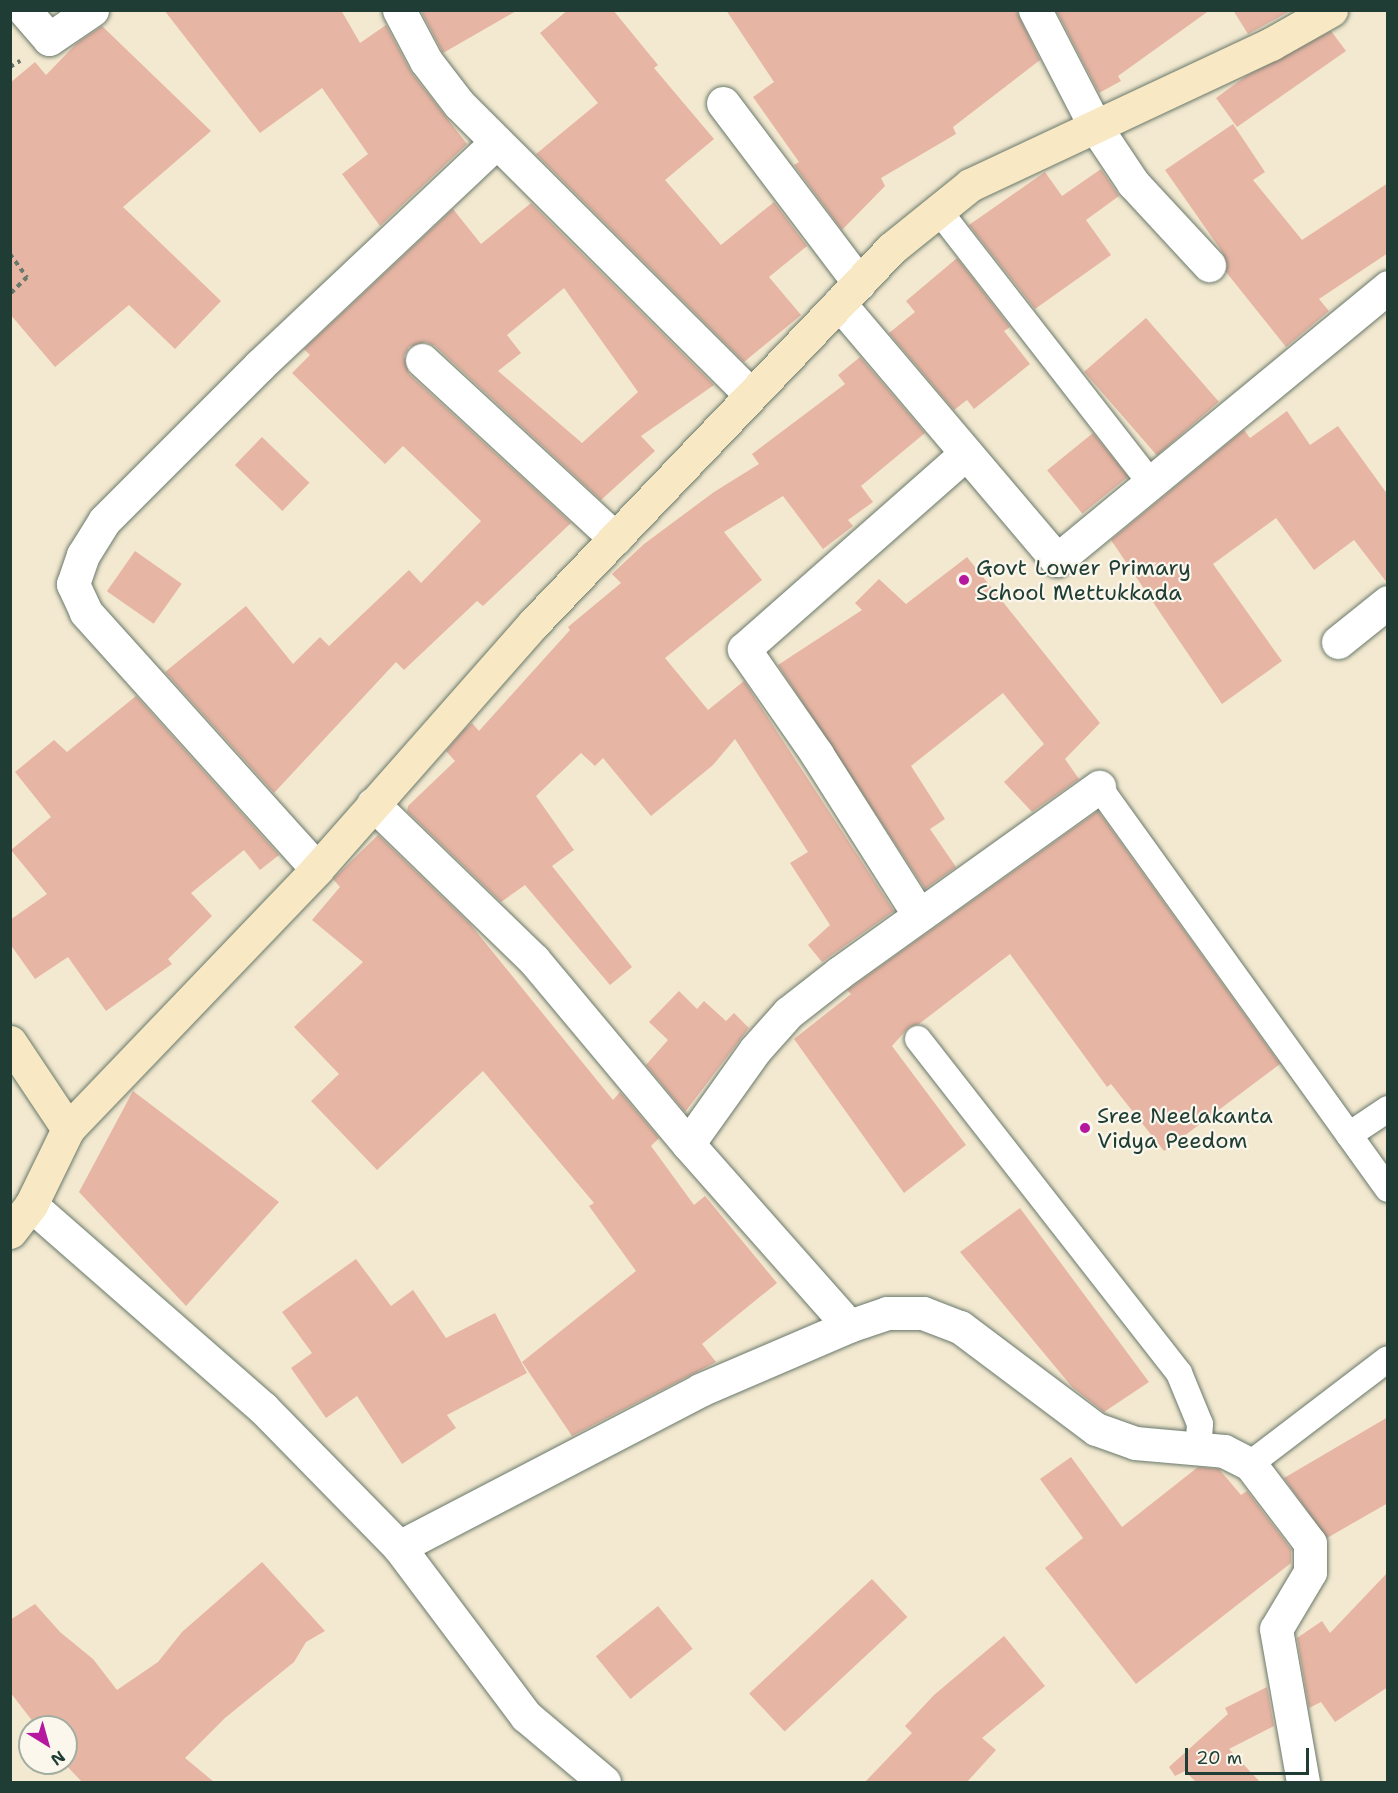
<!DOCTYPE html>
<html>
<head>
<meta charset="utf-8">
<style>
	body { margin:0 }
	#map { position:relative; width:1398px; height:1793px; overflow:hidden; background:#f3e9d0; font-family:"Shantell Sans",sans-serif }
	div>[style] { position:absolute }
	.building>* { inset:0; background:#e7b5a4; transform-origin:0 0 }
	.path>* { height:4px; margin-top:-2px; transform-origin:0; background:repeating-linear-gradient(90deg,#69796b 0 4.5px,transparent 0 9px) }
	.roads { filter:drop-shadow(0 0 2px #69796b) drop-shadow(0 0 2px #69796b) }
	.lane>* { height:26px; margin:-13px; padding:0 13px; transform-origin:13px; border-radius:13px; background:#fff }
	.street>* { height:33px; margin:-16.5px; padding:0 16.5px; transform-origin:16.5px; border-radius:16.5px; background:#fff }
	.secondary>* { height:33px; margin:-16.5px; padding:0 16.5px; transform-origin:16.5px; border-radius:16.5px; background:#f8e8c3 }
	.dots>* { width:16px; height:16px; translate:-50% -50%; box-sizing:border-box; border:3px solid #fbf7ec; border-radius:50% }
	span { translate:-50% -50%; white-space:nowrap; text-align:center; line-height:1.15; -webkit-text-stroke:4.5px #fbf7ec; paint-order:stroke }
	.poi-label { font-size:22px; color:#1f3d34 }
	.left { translate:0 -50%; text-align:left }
	.frame { position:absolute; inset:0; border:12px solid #1f3d34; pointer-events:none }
	.north { position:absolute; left:18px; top:1715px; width:60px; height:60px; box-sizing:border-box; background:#fbf7ec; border:2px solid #a3ada2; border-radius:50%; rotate:143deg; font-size:16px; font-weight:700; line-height:24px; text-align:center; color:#1f3d34 }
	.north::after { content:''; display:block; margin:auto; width:21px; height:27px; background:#b5179e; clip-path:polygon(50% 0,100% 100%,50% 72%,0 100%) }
	.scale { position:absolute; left:1185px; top:1748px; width:124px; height:27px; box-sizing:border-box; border:3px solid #1f3d34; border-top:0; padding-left:8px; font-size:18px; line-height:21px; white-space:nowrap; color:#1f3d34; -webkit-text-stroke:4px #fbf7ec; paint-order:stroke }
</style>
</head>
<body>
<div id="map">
	<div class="building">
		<div style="clip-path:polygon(164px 10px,341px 10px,360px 43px,386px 25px,411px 72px,467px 144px,380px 226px,342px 174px,368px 154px,322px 88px,260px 133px)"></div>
		<div style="clip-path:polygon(426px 10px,518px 10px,443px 53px,422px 13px)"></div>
		<div style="clip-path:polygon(568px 10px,613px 10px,658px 65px,654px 68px,714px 139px,665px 180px,721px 245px,774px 202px,807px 246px,769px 277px,801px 315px,744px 362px,536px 154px,598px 103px,540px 33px)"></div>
		<div style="clip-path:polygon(726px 10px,1016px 10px,1040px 60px,953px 127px,956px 134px,881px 178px,885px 186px,842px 230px,794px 165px,799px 162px,753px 97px,774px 82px)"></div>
		<div style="clip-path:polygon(1056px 10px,1210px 10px,1118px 76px,1121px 81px,1099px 93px)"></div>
		<div style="clip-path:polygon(1233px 10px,1292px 10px,1248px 34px)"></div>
		<div style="clip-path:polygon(102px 26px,211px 131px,123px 207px,221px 301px,175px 349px,129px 305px,55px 367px,10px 314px,10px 83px,35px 62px,46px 75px,77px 43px)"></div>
		<div style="clip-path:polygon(1331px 31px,1346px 51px,1237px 127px,1216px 98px,1246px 76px)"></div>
		<div style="clip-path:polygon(1233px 124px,1265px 172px,1253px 180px,1302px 240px,1388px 183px,1388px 253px,1319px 299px,1329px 311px,1286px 347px,1226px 272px,1223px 253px,1165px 170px)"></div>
		<div style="clip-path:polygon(1101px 169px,1119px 196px,1086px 220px,1111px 255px,1035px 309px,969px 225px,1045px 172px,1062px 196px)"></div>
		<div style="clip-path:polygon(evenodd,531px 203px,714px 385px,641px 436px,655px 451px,601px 500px,435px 346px,426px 342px,409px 347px,404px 356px,409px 374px,571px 523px,483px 606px,477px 601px,404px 670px,396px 662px,274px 793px,165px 672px,246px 606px,293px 664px,320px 637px,329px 646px,409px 570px,421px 583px,481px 521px,403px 446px,385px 464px,292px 373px,310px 355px,304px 349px,453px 209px,481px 244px,531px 203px,564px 288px,638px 392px,582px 443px,498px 371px,521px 353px,507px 335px,564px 288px)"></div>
		<div style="clip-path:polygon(957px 258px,1010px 327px,1004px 331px,1030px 364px,974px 409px,967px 400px,954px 410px,889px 333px,915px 312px,906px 301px)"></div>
		<div style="left:1146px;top:318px;width:111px;height:82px;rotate:49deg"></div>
		<div style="clip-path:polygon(860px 357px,925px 433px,861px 486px,873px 502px,848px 520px,853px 526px,823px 549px,783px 496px,724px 532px,762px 580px,665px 658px,708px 710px,744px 681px,894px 911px,822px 962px,808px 945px,830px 925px,790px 863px,808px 852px,735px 739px,713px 765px,651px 816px,603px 758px,595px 766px,581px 753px,536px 796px,574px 850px,552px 866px,632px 967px,610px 985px,525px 885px,501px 902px,407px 811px,408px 806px,455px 761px,446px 751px,464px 730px,472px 723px,479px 731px,570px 630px,568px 627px,621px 583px,612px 574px,644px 544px,714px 492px,759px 464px,752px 454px,845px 384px,838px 375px)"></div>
		<div style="clip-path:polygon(1287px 411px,1310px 445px,1338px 426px,1388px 495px,1388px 584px,1354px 540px,1314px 570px,1276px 518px,1213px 564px,1282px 661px,1222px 704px,1111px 540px,1244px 430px,1250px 438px)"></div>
		<div style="left:1093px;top:433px;width:56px;height:59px;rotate:51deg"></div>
		<div style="left:262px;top:437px;width:66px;height:39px;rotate:44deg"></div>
		<div style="left:135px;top:551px;width:57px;height:49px;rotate:35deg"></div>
		<div style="clip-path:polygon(967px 557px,1100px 723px,1065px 759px,1079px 779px,1032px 812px,1004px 782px,1044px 744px,1003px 693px,911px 766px,945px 819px,930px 829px,956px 867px,925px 889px,778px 665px,862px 610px,855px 603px,879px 579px,906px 604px)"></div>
		<div style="clip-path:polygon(136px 696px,279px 855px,260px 870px,244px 850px,191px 893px,212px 916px,168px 959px,172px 964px,106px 1011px,68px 957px,35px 979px,10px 944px,10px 920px,47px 894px,11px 850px,51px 817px,15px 772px,54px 740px,67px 752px)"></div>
		<div style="clip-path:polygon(1098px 811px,1280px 1064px,1164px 1151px,1111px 1084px,1107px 1087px,1010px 954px,919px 1024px,909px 1027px,892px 1046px,966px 1145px,904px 1193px,794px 1039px,851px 994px,847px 990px,850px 988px)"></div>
		<div style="clip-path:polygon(378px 835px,470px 924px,613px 1100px,620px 1092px,659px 1138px,651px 1146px,694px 1205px,705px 1196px,777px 1283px,702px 1344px,716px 1362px,572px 1436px,522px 1362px,636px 1271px,589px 1206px,594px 1203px,483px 1071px,377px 1170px,311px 1101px,339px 1074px,294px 1027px,363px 962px,312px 920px,340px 887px,333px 879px)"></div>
		<div style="clip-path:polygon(679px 991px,697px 1009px,704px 1001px,726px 1021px,734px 1013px,749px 1028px,685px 1112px,646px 1065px,668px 1040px,649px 1022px)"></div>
		<div style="clip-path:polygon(133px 1091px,279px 1202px,186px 1306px,79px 1192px)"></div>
		<div style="clip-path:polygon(1020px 1208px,1149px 1382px,1104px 1412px,1072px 1387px,960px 1252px)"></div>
		<div style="clip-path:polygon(356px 1259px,391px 1306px,413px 1290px,446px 1338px,495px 1313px,527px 1373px,447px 1415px,456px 1428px,402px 1464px,357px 1396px,326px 1418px,291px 1368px,312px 1353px,282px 1312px)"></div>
		<div style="clip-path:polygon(1388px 1417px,1388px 1503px,1327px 1538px,1284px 1478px)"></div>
		<div style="clip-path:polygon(1071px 1457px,1122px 1527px,1198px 1467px,1219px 1469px,1241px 1495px,1247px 1491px,1291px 1549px,1291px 1563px,1136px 1684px,1045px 1568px,1083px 1538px,1040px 1479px)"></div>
		<div style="clip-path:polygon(262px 1562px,325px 1631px,306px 1642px,294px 1662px,225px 1718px,185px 1758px,214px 1782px,82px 1782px,64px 1763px,66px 1727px,37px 1727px,10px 1692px,10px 1620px,35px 1604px,60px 1632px,93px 1659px,117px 1690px,158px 1662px,182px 1632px)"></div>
		<div style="clip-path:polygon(1388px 1572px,1388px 1687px,1335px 1722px,1321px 1702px,1309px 1708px,1297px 1638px,1322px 1621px,1330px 1633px)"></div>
		<div style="left:872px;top:1579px;width:52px;height:168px;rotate:47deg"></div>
		<div style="left:658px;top:1606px;width:55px;height:80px;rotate:51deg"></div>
		<div style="clip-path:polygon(1004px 1636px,1045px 1686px,982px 1738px,996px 1750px,967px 1782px,865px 1782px,912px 1733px,905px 1726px,934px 1695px)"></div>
		<div style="clip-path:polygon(1267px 1687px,1274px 1726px,1229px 1749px,1260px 1782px,1196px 1782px,1185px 1771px,1175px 1776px,1169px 1767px,1228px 1714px,1225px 1708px)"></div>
	</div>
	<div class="path">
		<div style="left:10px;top:67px;width:12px;rotate:-31deg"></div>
		<div style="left:10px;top:254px;width:29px;rotate:54deg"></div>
		<div style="left:27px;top:277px;width:24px;rotate:135deg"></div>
	</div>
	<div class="roads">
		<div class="lane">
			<div style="left:939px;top:211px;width:345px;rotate:52.1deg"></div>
			<div style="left:1099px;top:787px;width:495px;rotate:54.3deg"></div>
			<div style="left:918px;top:1039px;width:424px;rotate:52deg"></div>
			<div style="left:1179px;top:1373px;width:55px;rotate:67.6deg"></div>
			<div style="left:1200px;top:1424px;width:26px;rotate:94deg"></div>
			<div style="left:1349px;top:1135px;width:47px;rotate:-33.7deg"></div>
			<div style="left:1250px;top:1464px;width:173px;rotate:-37.3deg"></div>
		</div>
		<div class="street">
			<div style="left:24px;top:10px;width:38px;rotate:49deg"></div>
			<div style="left:49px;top:39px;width:52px;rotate:-34deg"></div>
			<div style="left:399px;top:10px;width:58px;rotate:62.1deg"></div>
			<div style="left:426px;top:61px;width:54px;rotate:52.5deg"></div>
			<div style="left:459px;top:104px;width:412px;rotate:44.9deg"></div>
			<div style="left:1035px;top:10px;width:131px;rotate:62.7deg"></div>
			<div style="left:1095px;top:126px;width:69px;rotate:56.3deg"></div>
			<div style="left:1133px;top:183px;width:112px;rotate:47.2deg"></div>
			<div style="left:723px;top:103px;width:226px;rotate:52.9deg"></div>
			<div style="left:839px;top:303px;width:337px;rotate:49.7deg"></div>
			<div style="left:1057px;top:560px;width:429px;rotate:-39.5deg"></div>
			<div style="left:422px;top:360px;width:263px;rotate:42.7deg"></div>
			<div style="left:1338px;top:642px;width:64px;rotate:-38.7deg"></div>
			<div style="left:373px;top:804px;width:224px;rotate:44.1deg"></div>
			<div style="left:534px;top:960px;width:240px;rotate:50.1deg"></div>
			<div style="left:688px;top:1144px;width:243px;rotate:48.5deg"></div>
			<div style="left:317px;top:869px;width:346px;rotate:-132deg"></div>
			<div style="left:86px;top:612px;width:31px;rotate:-115deg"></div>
			<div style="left:73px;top:584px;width:31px;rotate:-71deg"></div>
			<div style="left:83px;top:555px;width:40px;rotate:-58deg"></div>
			<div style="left:104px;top:521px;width:221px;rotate:-45deg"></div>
			<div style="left:260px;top:365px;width:325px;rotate:-43.3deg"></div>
			<div style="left:919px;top:915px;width:191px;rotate:-122.4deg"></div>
			<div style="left:817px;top:754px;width:128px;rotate:-124.8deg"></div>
			<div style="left:744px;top:649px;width:296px;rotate:-41.4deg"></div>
			<div style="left:688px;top:1144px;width:115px;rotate:-54.5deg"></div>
			<div style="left:755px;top:1050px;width:50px;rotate:-48.3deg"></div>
			<div style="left:788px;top:1013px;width:65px;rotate:-38.1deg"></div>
			<div style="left:839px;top:973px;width:320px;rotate:-35.6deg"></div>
			<div style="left:31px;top:1205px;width:308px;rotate:41.2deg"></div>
			<div style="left:263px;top:1408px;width:194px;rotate:45.6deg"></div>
			<div style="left:399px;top:1547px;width:211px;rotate:53.1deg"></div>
			<div style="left:526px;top:1716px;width:102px;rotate:40.2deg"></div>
			<div style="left:399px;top:1547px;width:339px;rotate:-27.5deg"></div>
			<div style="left:700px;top:1390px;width:162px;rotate:-23.2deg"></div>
			<div style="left:849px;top:1326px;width:40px;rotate:-18.9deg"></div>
			<div style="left:887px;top:1313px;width:36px"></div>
			<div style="left:923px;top:1313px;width:40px;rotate:21deg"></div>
			<div style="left:960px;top:1327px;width:170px;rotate:36.9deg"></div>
			<div style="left:1096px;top:1429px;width:41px;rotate:19.7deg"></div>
			<div style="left:1135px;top:1443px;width:89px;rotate:5.1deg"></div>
			<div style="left:1224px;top:1451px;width:29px;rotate:27deg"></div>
			<div style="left:1250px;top:1464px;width:99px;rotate:52.8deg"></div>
			<div style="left:1310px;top:1543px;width:29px;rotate:90deg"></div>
			<div style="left:1310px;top:1572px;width:66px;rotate:120.8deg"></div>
			<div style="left:1276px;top:1629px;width:155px;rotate:80deg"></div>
		</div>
		<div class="secondary">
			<div style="left:10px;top:1042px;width:105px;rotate:56.3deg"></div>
			<div style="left:10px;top:1232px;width:34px;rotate:-52deg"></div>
			<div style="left:31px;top:1205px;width:85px;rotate:-64deg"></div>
			<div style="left:68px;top:1129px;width:360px;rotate:-46.2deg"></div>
			<div style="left:317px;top:869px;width:328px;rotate:-48.6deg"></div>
			<div style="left:534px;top:623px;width:518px;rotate:-46.33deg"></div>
			<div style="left:892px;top:248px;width:100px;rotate:-38.9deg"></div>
			<div style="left:970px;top:185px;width:332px;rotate:-25.1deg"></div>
			<div style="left:1271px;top:44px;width:69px;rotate:-29.5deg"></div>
		</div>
	</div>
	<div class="dots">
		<div style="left:964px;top:580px;background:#b5179e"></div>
		<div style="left:1085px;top:1128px;background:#b5179e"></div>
	</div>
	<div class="poi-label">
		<span class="left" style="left:976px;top:580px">Govt Lower Primary<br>School Mettukkada</span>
		<span class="left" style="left:1097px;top:1128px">Sree Neelakanta<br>Vidya Peedom</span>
	</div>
	<div class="frame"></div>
	<div class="north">N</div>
	<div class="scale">20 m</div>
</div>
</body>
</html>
